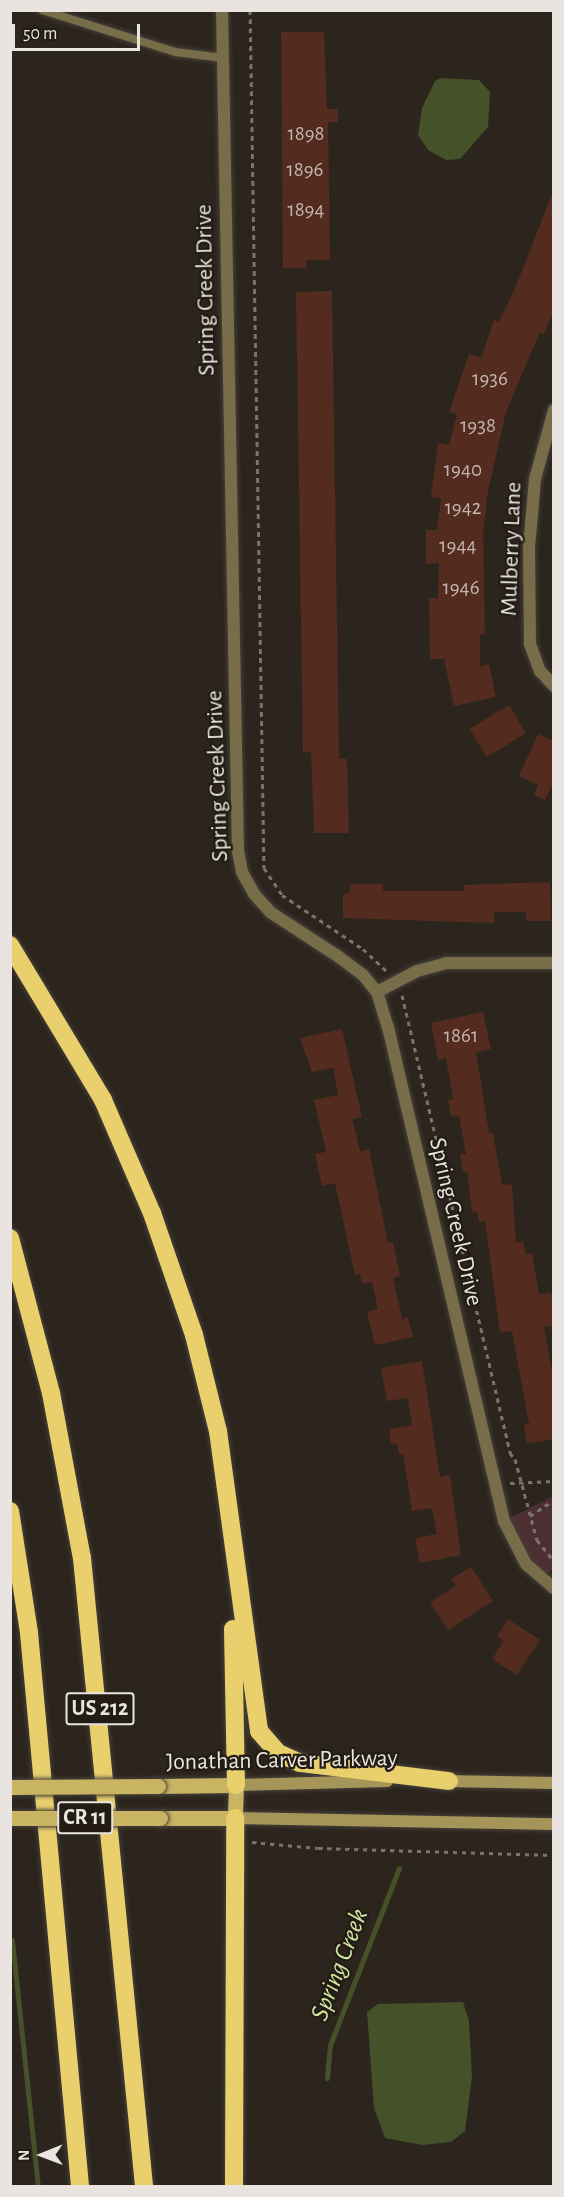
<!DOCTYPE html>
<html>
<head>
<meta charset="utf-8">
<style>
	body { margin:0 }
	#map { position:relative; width:564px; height:2197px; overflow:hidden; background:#2c251e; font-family:"Alegreya Sans",sans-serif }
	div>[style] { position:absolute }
	.green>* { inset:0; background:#4d2f33 }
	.water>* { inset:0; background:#455129 }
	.stream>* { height:5px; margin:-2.5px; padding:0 2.5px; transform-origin:2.5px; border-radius:2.5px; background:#455129 }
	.building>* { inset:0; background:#532c1f; transform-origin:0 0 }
	.path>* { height:3px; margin-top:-1.5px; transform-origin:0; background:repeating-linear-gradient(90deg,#7a746d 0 4.5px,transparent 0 9px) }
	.roads { filter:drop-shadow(0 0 2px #464039) drop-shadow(0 0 2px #464039) }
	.lane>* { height:8px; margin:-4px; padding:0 4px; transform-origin:4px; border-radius:4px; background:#776d48 }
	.street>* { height:12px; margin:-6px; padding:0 6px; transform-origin:6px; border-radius:6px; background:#776d48 }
	.secondary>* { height:12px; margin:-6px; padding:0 6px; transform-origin:6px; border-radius:6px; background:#a59558 }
	.primary>* { height:15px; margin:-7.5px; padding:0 7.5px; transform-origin:7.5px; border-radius:7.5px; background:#c9b463 }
	.highway>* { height:18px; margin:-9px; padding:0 9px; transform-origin:9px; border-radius:9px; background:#e9d06d }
	.bridges { filter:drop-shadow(0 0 2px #464039) drop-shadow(0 0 2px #464039) }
	.primary-bridge>* { height:15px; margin:-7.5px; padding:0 7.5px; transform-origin:7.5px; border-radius:7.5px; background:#c9b463 }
	span { translate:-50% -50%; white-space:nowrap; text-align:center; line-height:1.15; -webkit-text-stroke:4.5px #231c14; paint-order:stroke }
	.number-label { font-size:21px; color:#c4b6af }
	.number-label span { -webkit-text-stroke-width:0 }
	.shield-label span { padding:2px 4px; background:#231c14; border:2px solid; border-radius:4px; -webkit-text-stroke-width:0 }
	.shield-label { font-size:22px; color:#e9e4df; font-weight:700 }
	.street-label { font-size:24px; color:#e9e4df }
	.water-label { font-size:26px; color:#d0e7a2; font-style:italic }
	.frame { position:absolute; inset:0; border:12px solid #e9e4df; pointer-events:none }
	.north { position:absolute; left:12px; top:2125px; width:60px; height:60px; -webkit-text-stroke:4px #231c14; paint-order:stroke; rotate:269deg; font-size:16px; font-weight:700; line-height:24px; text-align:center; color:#e9e4df }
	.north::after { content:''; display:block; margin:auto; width:21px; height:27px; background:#e9e4df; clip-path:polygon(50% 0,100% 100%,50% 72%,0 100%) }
	.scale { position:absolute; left:12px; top:24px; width:128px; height:27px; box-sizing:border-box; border:3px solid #e9e4df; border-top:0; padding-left:8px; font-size:18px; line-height:21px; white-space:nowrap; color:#e9e4df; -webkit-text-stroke:4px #231c14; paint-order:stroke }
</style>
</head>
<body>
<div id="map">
	<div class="green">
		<div style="clip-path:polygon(553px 1496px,553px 1569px,541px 1578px,504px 1521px)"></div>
	</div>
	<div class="water">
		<div style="clip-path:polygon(441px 78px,479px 80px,490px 92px,488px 127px,460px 159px,446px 160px,428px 150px,418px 135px,422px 108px,435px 81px)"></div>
		<div style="clip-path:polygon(463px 2002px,469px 2021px,472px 2076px,465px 2131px,451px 2142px,422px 2145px,385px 2138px,374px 2108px,367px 2012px,378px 2004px)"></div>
	</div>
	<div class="stream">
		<div style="left:12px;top:1940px;width:247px;rotate:84deg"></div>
		<div style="left:327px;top:2078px;width:33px;rotate:-85deg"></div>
		<div style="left:330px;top:2045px;width:190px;rotate:-68.7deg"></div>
	</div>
	<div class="building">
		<div style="clip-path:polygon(281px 32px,324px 32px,327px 109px,338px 109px,338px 122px,328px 122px,330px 260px,307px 260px,306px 268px,283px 268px)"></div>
		<div style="clip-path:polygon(554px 189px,554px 311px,544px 334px,540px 332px,506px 412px,488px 491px,483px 533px,485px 634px,480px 634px,480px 666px,489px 664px,496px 697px,454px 706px,444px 659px,430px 659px,429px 598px,438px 598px,439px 563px,426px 564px,426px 530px,437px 530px,441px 498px,431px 497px,438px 443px,449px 445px,457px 414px,449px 412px,469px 354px,481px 358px,494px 320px,499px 322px,516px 286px)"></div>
		<div style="clip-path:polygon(332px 291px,339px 759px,347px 759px,349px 833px,314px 833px,311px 752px,303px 752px,296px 292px)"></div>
		<div style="left:509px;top:705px;width:33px;height:46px;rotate:59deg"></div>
		<div style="clip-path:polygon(538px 734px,554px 741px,554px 782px,545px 800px,534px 795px,538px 785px,519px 776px)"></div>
		<div style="clip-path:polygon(550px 882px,551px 921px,526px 921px,526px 912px,494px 912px,494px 923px,343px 918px,343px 894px,350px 893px,350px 884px,383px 884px,383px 891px,464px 891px,464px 885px)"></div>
		<div style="clip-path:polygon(483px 1012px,491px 1049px,476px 1052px,489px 1133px,493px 1133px,502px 1185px,512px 1184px,516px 1243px,523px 1241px,526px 1254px,532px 1253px,539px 1294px,551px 1293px,554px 1317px,554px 1326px,544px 1327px,554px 1382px,554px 1439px,527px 1443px,524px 1425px,529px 1424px,512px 1331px,500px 1332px,485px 1221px,479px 1222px,477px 1211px,472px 1212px,467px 1171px,463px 1172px,460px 1154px,466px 1154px,459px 1116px,451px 1117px,448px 1100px,453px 1099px,446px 1058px,438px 1060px,431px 1023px)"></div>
		<div style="clip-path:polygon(342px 1029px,362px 1117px,352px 1119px,360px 1151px,369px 1149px,388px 1243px,393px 1242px,400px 1276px,393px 1278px,402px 1319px,408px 1317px,413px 1337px,375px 1345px,367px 1312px,378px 1309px,372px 1282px,362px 1284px,360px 1274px,355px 1275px,335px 1183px,322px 1186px,315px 1154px,326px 1152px,314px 1100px,338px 1095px,333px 1068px,312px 1072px,300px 1038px)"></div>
		<div style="clip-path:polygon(422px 1361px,440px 1477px,450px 1475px,461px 1555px,420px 1563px,415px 1538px,437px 1534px,432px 1508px,412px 1511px,403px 1454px,399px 1454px,397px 1443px,391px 1444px,389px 1429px,412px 1425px,408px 1398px,387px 1401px,381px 1368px)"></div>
		<div style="clip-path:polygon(471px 1567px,493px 1601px,448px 1630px,430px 1602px,456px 1586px,451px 1579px)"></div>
		<div style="clip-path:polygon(508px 1619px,540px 1640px,517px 1675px,492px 1659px,504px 1641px,497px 1636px)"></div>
	</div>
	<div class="path">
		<div style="left:250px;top:10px;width:858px;rotate:89.07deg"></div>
		<div style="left:264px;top:868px;width:32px;rotate:56deg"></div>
		<div style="left:282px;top:895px;width:97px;rotate:33.7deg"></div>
		<div style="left:363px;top:949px;width:34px;rotate:43deg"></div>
		<div style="left:402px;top:995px;width:471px;rotate:76.7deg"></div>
		<div style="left:510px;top:1453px;width:8px;rotate:50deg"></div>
		<div style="left:515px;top:1459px;width:84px;rotate:74.8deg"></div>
		<div style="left:537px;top:1540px;width:27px;rotate:51deg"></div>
		<div style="left:510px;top:1483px;width:44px;rotate:-2.6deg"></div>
		<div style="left:530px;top:1516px;width:29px;rotate:-34deg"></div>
		<div style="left:252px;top:1842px;width:66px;rotate:5.2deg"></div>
		<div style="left:318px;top:1848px;width:236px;rotate:1.7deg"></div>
	</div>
	<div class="roads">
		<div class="lane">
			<div style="left:42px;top:10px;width:139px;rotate:17.5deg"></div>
			<div style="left:175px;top:52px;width:48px;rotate:7.1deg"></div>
		</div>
		<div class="street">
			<div style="left:222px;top:10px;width:841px;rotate:88.91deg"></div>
			<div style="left:238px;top:851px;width:21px;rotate:79deg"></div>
			<div style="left:242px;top:872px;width:25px;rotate:61deg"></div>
			<div style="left:254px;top:894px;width:24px;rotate:48deg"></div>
			<div style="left:270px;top:912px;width:82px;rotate:33.1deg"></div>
			<div style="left:339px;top:957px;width:30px;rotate:37deg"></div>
			<div style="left:363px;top:975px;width:22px;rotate:51deg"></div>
			<div style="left:377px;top:992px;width:37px;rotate:73deg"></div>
			<div style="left:388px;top:1027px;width:507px;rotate:76.79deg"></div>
			<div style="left:504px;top:1521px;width:48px;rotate:62.9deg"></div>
			<div style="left:526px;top:1564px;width:37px;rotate:41deg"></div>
			<div style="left:554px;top:410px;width:72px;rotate:105.4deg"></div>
			<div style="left:535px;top:479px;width:69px;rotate:95deg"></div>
			<div style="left:529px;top:548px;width:96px;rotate:89.4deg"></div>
			<div style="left:530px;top:644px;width:29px;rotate:70deg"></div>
			<div style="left:540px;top:671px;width:21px;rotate:47deg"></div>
			<div style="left:377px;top:992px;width:45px;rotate:-27.7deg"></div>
			<div style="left:417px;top:971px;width:30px;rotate:-15deg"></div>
			<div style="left:446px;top:963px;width:108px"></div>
		</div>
		<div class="secondary">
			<div style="left:444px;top:1781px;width:110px;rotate:1deg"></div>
			<div style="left:236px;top:1785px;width:151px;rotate:-1.5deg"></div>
			<div style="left:235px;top:1818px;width:319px;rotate:1.1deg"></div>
		</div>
		<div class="primary">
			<div style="left:158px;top:1786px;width:78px;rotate:-0.7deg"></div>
			<div style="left:236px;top:1785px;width:33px;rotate:92deg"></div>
			<div style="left:235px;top:1818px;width:75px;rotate:180deg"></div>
		</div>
		<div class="highway">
			<div style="left:10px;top:945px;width:181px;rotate:59deg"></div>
			<div style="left:103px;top:1100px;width:123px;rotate:66.6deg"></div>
			<div style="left:152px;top:1213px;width:129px;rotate:71deg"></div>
			<div style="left:194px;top:1335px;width:99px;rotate:76deg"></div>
			<div style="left:218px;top:1431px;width:303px;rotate:82.2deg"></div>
			<div style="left:259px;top:1731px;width:29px;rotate:49deg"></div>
			<div style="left:278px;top:1753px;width:24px;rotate:24deg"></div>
			<div style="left:300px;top:1763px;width:150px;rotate:6.9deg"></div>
			<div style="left:10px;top:1238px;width:160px;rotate:75.2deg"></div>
			<div style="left:51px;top:1393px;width:168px;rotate:79.4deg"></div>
			<div style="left:82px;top:1558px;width:631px;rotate:84.36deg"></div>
			<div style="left:10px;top:1511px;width:123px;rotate:81.1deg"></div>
			<div style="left:29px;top:1633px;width:555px;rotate:84.73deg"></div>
			<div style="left:233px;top:1629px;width:156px;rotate:88.9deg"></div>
			<div style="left:234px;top:2186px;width:368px;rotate:-89.8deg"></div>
		</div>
	</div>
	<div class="bridges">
		<div class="primary-bridge">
			<div style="left:10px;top:1787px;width:148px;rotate:-0.4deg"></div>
			<div style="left:10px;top:1818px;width:150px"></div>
		</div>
	</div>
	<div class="number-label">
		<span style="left:306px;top:134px">1898</span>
		<span style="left:305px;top:170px">1896</span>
		<span style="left:306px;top:210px">1894</span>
		<span style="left:490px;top:379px">1936</span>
		<span style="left:478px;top:426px">1938</span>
		<span style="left:463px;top:470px">1940</span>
		<span style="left:463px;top:508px">1942</span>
		<span style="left:458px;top:546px">1944</span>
		<span style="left:461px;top:588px">1946</span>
		<span style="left:461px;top:1036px">1861</span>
	</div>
	<div class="shield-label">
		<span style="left:100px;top:1709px">US 212</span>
		<span style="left:85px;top:1818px">CR 11</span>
	</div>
	<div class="street-label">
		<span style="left:206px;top:290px;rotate:-91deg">Spring Creek Drive</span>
		<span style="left:512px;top:549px;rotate:-88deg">Mulberry Lane</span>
		<span style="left:218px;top:776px;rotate:-92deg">Spring Creek Drive</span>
		<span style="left:455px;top:1222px;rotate:77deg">Spring Creek Drive</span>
		<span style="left:282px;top:1761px;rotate:-1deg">Jonathan Carver Parkway</span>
	</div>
	<div class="water-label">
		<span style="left:340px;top:1965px;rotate:-69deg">Spring Creek</span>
	</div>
	<div class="frame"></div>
	<div class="north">N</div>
	<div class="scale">50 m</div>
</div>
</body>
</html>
